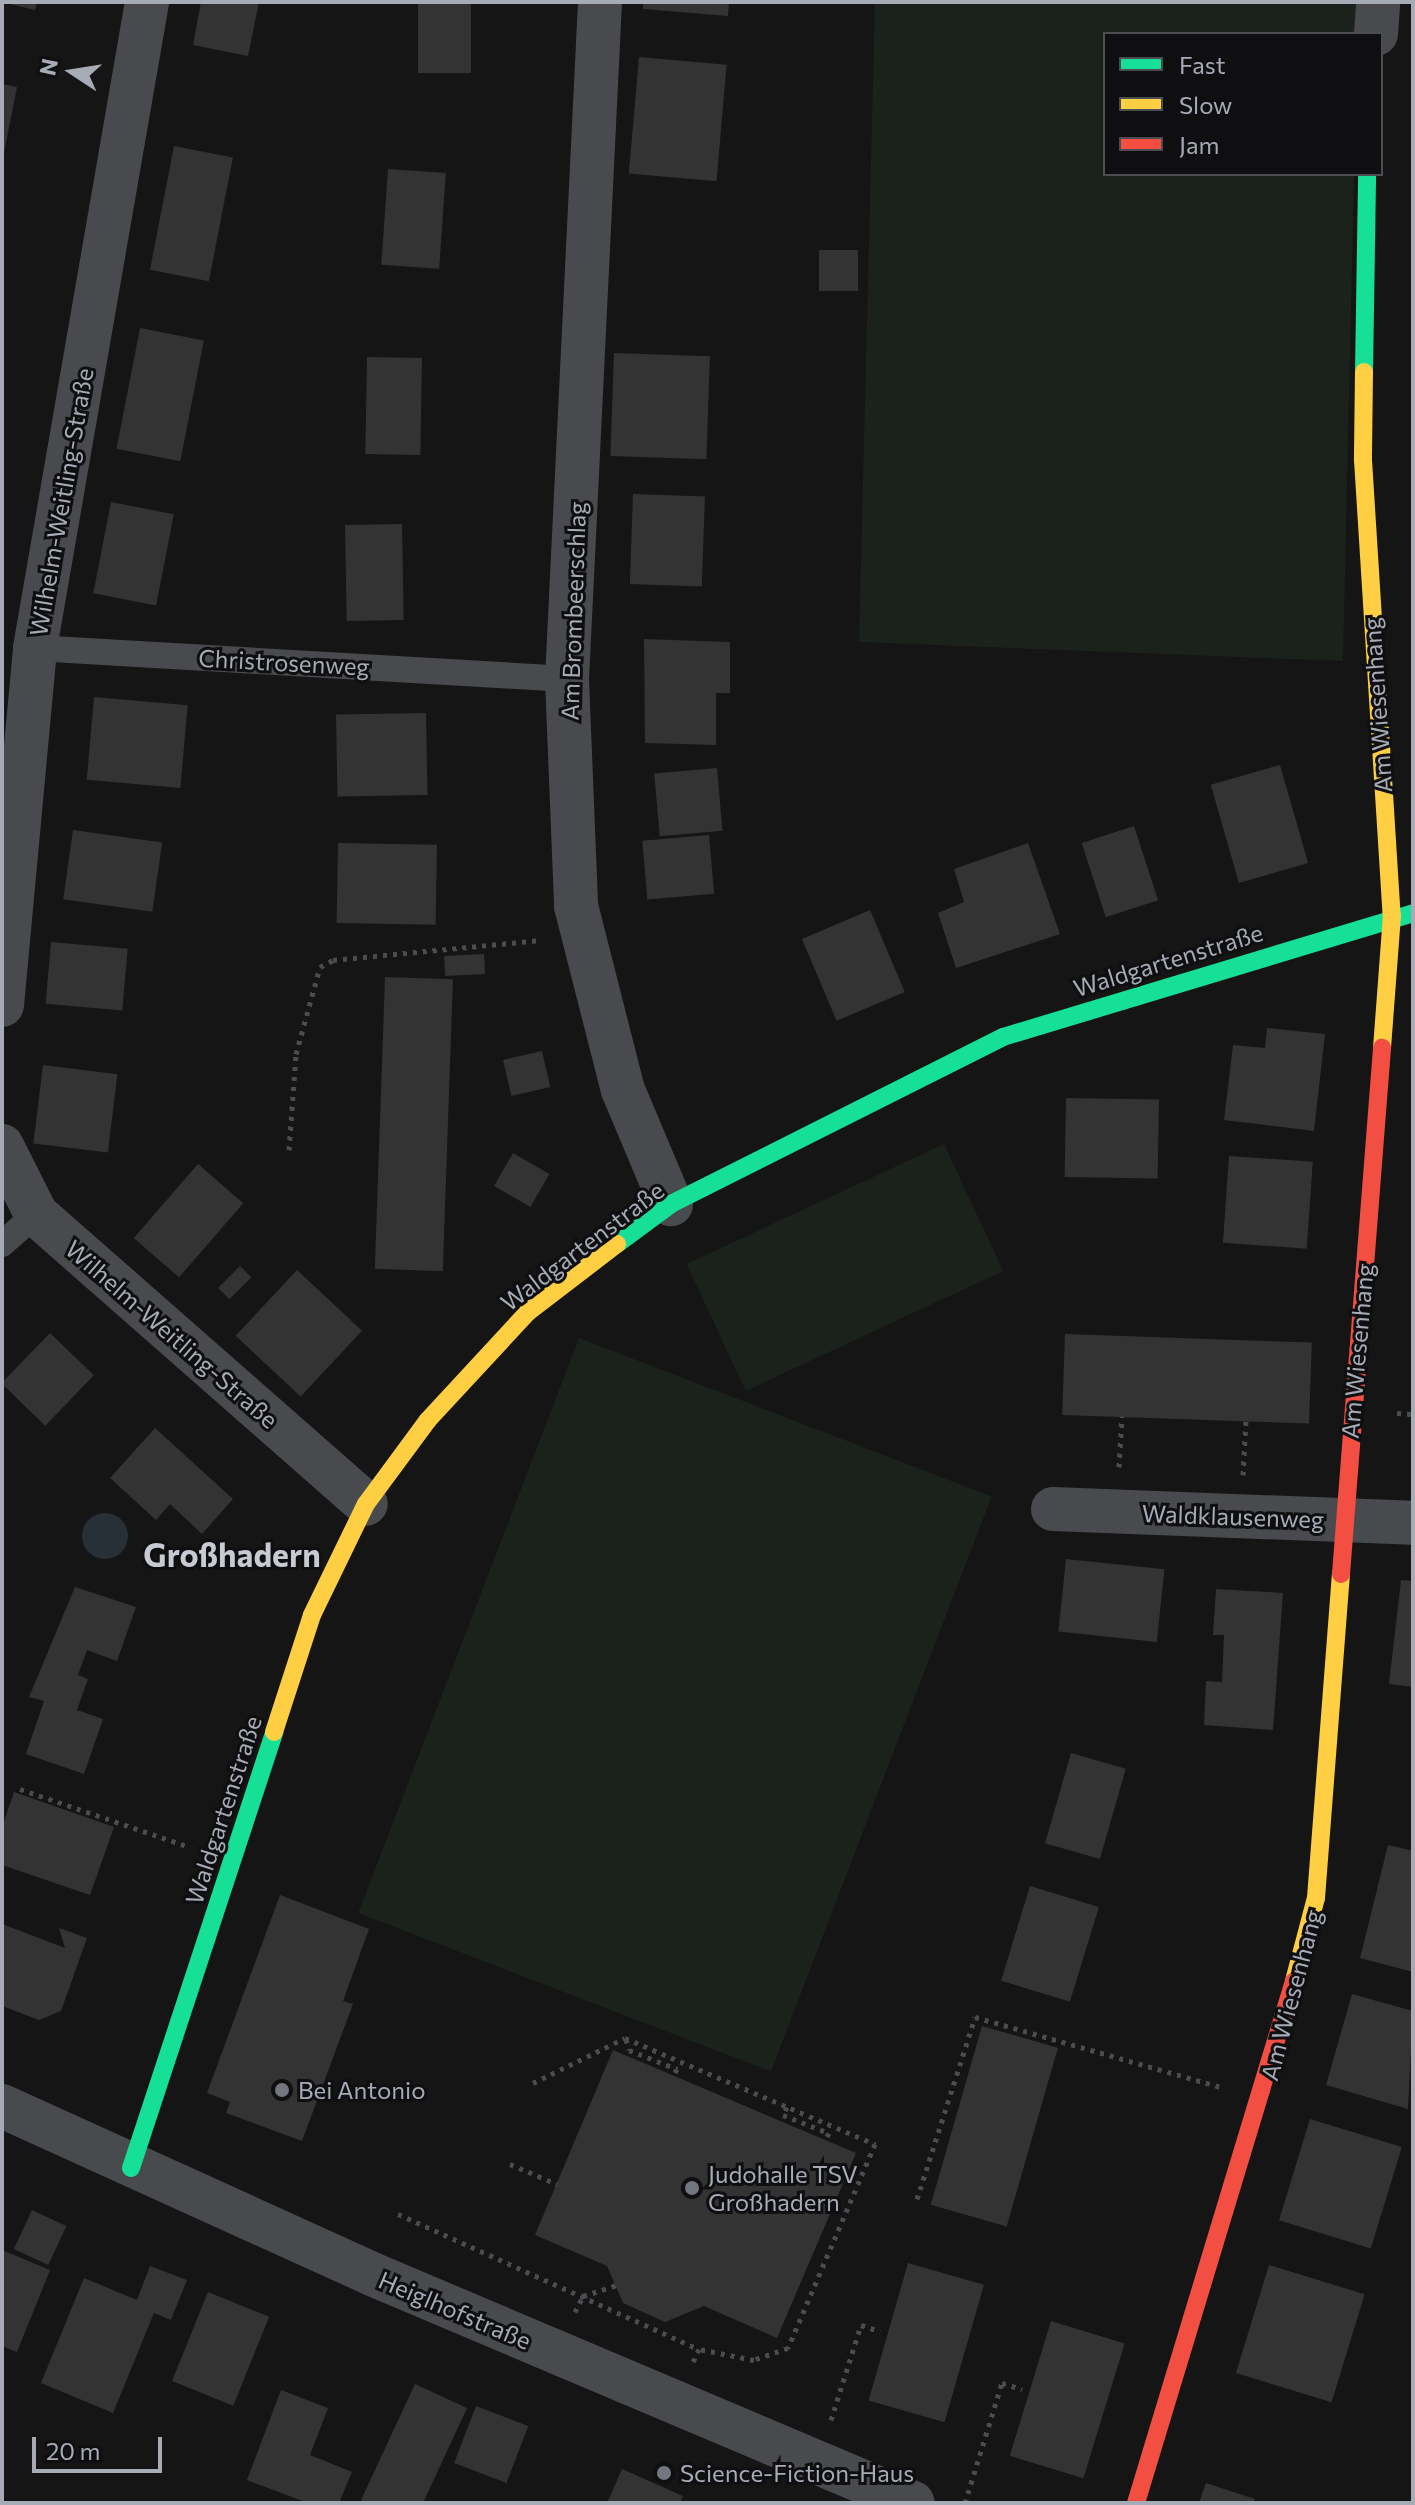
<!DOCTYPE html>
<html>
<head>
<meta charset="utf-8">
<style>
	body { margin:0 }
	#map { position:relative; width:1415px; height:2505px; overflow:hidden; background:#151515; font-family:Commissioner,sans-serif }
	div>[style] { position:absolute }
	.green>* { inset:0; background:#1b221c; transform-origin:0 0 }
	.water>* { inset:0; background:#283037 }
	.round { border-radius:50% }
	.building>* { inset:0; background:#333334; transform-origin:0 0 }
	.path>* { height:5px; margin-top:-2.5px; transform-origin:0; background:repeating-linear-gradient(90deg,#4b4c50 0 4px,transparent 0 10px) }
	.lane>* { height:26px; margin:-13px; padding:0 13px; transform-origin:13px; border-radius:13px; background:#494a4e }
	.street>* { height:44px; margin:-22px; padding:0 22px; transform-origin:22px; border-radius:22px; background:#494a4e }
	.fast>* { height:18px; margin:-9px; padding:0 9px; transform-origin:9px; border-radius:9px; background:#16e098 }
	.slow>* { height:18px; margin:-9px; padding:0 9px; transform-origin:9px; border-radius:9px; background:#ffcf43 }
	.jam>* { height:18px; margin:-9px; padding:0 9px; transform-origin:9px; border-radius:9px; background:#f24e42 }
	.dots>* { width:22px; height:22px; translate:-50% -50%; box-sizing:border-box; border:4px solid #0f0f11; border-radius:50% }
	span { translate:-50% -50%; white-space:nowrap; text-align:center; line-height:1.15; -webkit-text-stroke:6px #0f0f11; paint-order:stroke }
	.street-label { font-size:24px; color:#a6abb6 }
	.poi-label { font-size:24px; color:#a6abb6 }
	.left { translate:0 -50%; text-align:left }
	.district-label { font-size:32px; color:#c7cad2; font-weight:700 }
	.frame { position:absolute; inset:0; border:4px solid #a6abb6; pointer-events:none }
	.legend { position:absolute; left:1103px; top:32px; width:280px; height:144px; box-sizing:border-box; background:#0f0f11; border:2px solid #4b4d53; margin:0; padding:10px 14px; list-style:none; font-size:24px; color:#a6abb6 }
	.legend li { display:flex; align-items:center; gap:16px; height:40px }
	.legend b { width:40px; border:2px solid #4b4d53 }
	.north { position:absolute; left:32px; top:32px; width:80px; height:80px; -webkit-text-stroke:6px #0f0f11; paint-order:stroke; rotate:282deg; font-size:22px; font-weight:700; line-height:32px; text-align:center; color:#a6abb6 }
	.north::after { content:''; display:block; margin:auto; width:28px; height:36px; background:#a6abb6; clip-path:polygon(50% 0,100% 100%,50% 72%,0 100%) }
	.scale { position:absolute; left:32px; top:2437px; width:130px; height:36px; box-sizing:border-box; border:4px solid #a6abb6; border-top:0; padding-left:10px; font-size:24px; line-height:28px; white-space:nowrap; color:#a6abb6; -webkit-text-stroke:6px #0f0f11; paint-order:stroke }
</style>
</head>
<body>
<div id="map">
	<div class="green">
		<div style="clip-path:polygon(875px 2px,1358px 2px,1358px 34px,1105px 34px,1105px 174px,1354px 174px,1343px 661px,859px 642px)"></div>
		<div style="left:944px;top:1144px;width:140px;height:284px;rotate:65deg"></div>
		<div style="left:579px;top:1338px;width:442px;height:616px;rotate:21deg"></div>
	</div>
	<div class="water">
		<div class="round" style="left:82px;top:1513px;width:46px;height:46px"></div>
	</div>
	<div class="building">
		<div style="clip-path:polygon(2px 2px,37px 2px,35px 10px)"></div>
		<div style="clip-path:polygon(201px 2px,259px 2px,248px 56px,193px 45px)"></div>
		<div style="left:418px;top:2px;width:53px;height:71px"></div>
		<div style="clip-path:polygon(643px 2px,729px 2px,728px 16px,643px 9px)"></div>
		<div style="left:639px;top:57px;width:88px;height:117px;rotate:5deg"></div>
		<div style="clip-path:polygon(2px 84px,17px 87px,3px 158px,2px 158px)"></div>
		<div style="left:174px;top:146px;width:60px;height:126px;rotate:11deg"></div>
		<div style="left:388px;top:169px;width:58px;height:96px;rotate:4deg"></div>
		<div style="left:858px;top:250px;width:41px;height:39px;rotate:90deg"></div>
		<div style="left:140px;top:328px;width:65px;height:123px;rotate:11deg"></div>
		<div style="left:614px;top:353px;width:96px;height:103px;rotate:2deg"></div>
		<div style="left:367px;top:357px;width:55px;height:97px;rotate:1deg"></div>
		<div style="left:633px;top:494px;width:72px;height:90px;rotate:2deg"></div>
		<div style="left:111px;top:502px;width:64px;height:93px;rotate:11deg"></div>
		<div style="left:402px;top:524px;width:96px;height:57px;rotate:89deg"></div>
		<div style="clip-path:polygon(644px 639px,730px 642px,730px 693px,716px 693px,716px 745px,645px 743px)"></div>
		<div style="left:94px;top:697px;width:94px;height:83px;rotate:5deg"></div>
		<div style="left:426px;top:713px;width:82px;height:90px;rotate:89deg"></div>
		<div style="left:1280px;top:765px;width:102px;height:72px;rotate:74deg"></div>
		<div style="left:717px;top:768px;width:63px;height:63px;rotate:85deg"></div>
		<div style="left:1134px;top:826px;width:78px;height:55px;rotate:72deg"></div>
		<div style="left:73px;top:830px;width:90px;height:70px;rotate:8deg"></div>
		<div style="left:709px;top:835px;width:59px;height:67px;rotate:85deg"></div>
		<div style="left:338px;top:843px;width:99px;height:80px;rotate:1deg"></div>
		<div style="clip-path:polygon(1028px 843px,1060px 934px,956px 968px,938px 913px,964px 902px,954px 869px)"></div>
		<div style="left:870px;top:910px;width:89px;height:74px;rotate:67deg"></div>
		<div style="left:51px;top:942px;width:77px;height:62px;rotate:5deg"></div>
		<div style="left:484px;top:954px;width:20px;height:40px;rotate:87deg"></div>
		<div style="left:385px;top:977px;width:68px;height:292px;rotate:2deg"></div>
		<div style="clip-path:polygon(1267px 1028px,1325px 1034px,1314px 1131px,1224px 1120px,1233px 1045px,1265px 1048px)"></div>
		<div style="left:542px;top:1051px;width:37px;height:40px;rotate:77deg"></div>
		<div style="left:43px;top:1065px;width:75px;height:79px;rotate:7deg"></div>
		<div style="left:1066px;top:1098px;width:93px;height:79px;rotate:1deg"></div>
		<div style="left:513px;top:1153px;width:42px;height:38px;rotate:30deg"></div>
		<div style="left:1229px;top:1156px;width:84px;height:87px;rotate:4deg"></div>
		<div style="left:198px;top:1164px;width:60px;height:98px;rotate:41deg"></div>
		<div style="left:240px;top:1266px;width:16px;height:31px;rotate:45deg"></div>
		<div style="left:297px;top:1270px;width:89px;height:90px;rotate:43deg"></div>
		<div style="left:50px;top:1333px;width:61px;height:70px;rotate:44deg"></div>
		<div style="left:1065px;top:1334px;width:247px;height:81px;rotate:2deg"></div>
		<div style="clip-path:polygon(155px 1428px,233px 1499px,202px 1534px,170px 1504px,156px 1520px,110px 1478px)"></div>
		<div style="left:1066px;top:1559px;width:99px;height:73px;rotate:6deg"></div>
		<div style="clip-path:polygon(1401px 1580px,1413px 1581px,1413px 1687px,1389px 1684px)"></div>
		<div style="clip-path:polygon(75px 1587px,136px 1607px,117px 1661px,87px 1650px,78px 1675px,88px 1679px,77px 1710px,103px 1719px,84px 1774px,26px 1754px,44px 1701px,29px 1697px)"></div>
		<div style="clip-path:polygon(1216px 1589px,1283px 1593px,1273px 1730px,1204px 1725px,1206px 1681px,1222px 1682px,1224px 1635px,1213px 1635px)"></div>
		<div style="left:1071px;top:1753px;width:57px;height:94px;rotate:16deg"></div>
		<div style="clip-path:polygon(14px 1792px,114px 1827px,90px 1895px,2px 1865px,2px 1827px)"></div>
		<div style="clip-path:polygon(1388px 1845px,1413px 1851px,1413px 1972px,1360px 1958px)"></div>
		<div style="left:1030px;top:1886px;width:72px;height:99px;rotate:17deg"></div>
		<div style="clip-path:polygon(280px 1895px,369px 1929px,343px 2001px,353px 2004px,302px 2141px,226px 2113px,230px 2102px,207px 2093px)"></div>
		<div style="clip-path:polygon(2px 1924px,65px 1948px,59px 1928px,87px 1938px,61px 2011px,39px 2020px,2px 2006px)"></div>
		<div style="clip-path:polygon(1352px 1994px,1413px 2011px,1408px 2109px,1326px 2085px)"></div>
		<div style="left:982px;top:2026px;width:79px;height:186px;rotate:16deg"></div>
		<div style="clip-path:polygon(613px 2050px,856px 2153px,777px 2338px,704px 2306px,665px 2322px,623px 2303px,607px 2266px,535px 2235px)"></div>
		<div style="left:1310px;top:2119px;width:96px;height:106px;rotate:17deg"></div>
		<div style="left:32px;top:2210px;width:38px;height:43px;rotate:25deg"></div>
		<div style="clip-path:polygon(2px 2250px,50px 2270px,17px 2352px,2px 2346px)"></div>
		<div style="left:908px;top:2263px;width:79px;height:143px;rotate:16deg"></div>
		<div style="left:1269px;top:2265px;width:100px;height:113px;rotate:17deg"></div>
		<div style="clip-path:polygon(150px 2266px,187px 2280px,171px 2320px,154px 2313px,113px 2413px,41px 2383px,84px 2278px,137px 2300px)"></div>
		<div style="left:208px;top:2292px;width:66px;height:96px;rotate:22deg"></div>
		<div style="left:1051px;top:2321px;width:77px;height:141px;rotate:17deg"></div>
		<div style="clip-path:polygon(415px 2384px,467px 2408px,423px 2503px,366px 2503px,361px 2500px)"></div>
		<div style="clip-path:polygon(281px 2390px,328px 2408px,310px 2455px,352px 2472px,339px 2503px,308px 2503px,247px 2480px)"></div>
		<div style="left:476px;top:2406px;width:56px;height:61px;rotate:21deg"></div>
		<div style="clip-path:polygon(622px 2469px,683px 2496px,680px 2503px,607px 2503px)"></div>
		<div style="clip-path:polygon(1206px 2483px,1255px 2499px,1253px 2503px,1199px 2503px)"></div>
	</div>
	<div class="path">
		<div style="left:289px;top:1150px;width:96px;rotate:-85.8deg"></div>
		<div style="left:296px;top:1054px;width:90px;rotate:-74.6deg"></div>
		<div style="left:320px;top:967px;width:15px;rotate:-28deg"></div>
		<div style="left:333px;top:960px;width:209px;rotate:-5.5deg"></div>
		<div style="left:1397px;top:1413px;width:15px;rotate:4deg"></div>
		<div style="left:1119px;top:1467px;width:51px;rotate:-86.6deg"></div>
		<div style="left:1243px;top:1475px;width:55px;rotate:-86.9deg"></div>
		<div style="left:20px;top:1789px;width:179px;rotate:18.9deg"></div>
		<div style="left:626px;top:2039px;width:11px;rotate:75deg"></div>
		<div style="left:629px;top:2050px;width:52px;rotate:21.6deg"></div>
		<div style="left:677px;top:2069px;width:8px;rotate:120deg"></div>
		<div style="left:533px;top:2083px;width:102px;rotate:-26.1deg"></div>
		<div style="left:625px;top:2038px;width:272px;rotate:23deg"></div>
		<div style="left:875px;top:2144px;width:222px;rotate:113.1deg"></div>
		<div style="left:788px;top:2348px;width:36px;rotate:161deg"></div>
		<div style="left:754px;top:2360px;width:56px;rotate:-168.7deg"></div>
		<div style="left:787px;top:2107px;width:9px;rotate:117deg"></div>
		<div style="left:783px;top:2115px;width:49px;rotate:21.4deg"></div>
		<div style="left:829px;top:2133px;width:8px;rotate:120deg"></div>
		<div style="left:510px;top:2164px;width:51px;rotate:23.1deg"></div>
		<div style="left:917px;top:2199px;width:191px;rotate:-72.3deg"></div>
		<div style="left:975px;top:2017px;width:256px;rotate:15.9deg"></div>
		<div style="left:398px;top:2214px;width:330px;rotate:24.2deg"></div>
		<div style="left:699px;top:2349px;width:14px;rotate:115deg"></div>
		<div style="left:575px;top:2312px;width:18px;rotate:-63deg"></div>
		<div style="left:583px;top:2296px;width:35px;rotate:-18deg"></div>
		<div style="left:831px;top:2420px;width:100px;rotate:-72.5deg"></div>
		<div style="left:861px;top:2325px;width:20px;rotate:18deg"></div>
		<div style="left:965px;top:2503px;width:126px;rotate:-72.9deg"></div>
		<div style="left:1002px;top:2383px;width:21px;rotate:17deg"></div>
	</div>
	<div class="lane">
		<div style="left:35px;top:648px;width:533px;rotate:3.33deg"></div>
		<div style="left:2px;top:1244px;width:45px;rotate:-41.4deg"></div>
	</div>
	<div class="street">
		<div style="left:600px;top:2px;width:678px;rotate:92.79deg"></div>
		<div style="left:567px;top:679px;width:227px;rotate:87.7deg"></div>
		<div style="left:576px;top:906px;width:190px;rotate:75.7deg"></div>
		<div style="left:623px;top:1090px;width:124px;rotate:67.2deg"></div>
		<div style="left:1376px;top:34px;width:32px;rotate:-86deg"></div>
		<div style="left:2px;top:1005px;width:359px;rotate:-84.7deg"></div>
		<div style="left:35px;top:648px;width:656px;rotate:-80.16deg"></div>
		<div style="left:2px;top:1146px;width:76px;rotate:63.4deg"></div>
		<div style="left:36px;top:1214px;width:439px;rotate:41.3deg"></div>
		<div style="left:1053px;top:1509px;width:360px;rotate:2.2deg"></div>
		<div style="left:2px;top:2106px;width:406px;rotate:24.4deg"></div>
		<div style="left:372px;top:2274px;width:587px;rotate:22.94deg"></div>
	</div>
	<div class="fast">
		<div style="left:1364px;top:372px;width:198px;rotate:-89.1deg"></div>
		<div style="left:617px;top:1244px;width:67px;rotate:-36.5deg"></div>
		<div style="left:671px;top:1204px;width:372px;rotate:-26.7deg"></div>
		<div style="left:1003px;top:1037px;width:428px;rotate:-16.8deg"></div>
		<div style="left:131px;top:2168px;width:459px;rotate:-71.8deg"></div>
	</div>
	<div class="slow">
		<div style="left:1364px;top:372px;width:88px;rotate:90.7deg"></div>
		<div style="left:1363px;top:460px;width:456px;rotate:86.4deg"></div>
		<div style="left:1392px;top:915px;width:133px;rotate:94.3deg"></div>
		<div style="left:274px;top:1732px;width:123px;rotate:-72deg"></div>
		<div style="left:312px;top:1615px;width:123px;rotate:-64.1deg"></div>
		<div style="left:366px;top:1504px;width:104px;rotate:-53.6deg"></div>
		<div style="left:428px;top:1420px;width:147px;rotate:-47.2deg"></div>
		<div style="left:528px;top:1312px;width:112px;rotate:-37.4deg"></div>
		<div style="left:1294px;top:1981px;width:86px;rotate:-75.2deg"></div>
		<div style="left:1316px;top:1898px;width:325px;rotate:-85.6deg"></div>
	</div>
	<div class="jam">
		<div style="left:1341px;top:1574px;width:528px;rotate:-85.54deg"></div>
		<div style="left:1136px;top:2503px;width:545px;rotate:-73.16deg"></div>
	</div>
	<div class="dots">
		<div style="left:282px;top:2090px;background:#73767e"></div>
		<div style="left:692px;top:2188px;background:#73767e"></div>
		<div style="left:664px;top:2473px;background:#73767e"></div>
	</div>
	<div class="street-label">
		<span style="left:61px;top:502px;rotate:-80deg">Wilhelm-Weitling-Straße</span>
		<span style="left:573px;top:611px;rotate:-88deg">Am Brombeerschlag</span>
		<span style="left:284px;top:662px;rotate:3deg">Christrosenweg</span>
		<span style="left:1377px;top:705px;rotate:-94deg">Am Wiesenhang</span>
		<span style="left:1168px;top:960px;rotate:-17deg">Waldgartenstraße</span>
		<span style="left:582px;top:1246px;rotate:-37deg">Waldgartenstraße</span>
		<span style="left:172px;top:1334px;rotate:41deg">Wilhelm-Weitling-Straße</span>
		<span style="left:1357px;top:1351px;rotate:-85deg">Am Wiesenhang</span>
		<span style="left:1233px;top:1516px;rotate:2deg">Waldklausenweg</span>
		<span style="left:223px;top:1810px;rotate:-72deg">Waldgartenstraße</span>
		<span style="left:1291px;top:1995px;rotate:-75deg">Am Wiesenhang</span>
		<span style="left:455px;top:2310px;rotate:23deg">Heiglhofstraße</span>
	</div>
	<div class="poi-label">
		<span class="left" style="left:298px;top:2090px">Bei Antonio</span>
		<span class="left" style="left:708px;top:2188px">Judohalle TSV<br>Großhadern</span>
		<span class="left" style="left:680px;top:2473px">Science-Fiction-Haus</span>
	</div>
	<div class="district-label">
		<span style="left:232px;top:1554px">Großhadern</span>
	</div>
	<div class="frame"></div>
	<ul class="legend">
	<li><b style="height:10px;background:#16e098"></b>Fast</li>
	<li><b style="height:10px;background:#ffcf43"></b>Slow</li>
	<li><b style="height:10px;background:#f24e42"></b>Jam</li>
	</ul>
	<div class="north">N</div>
	<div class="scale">20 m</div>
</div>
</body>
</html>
